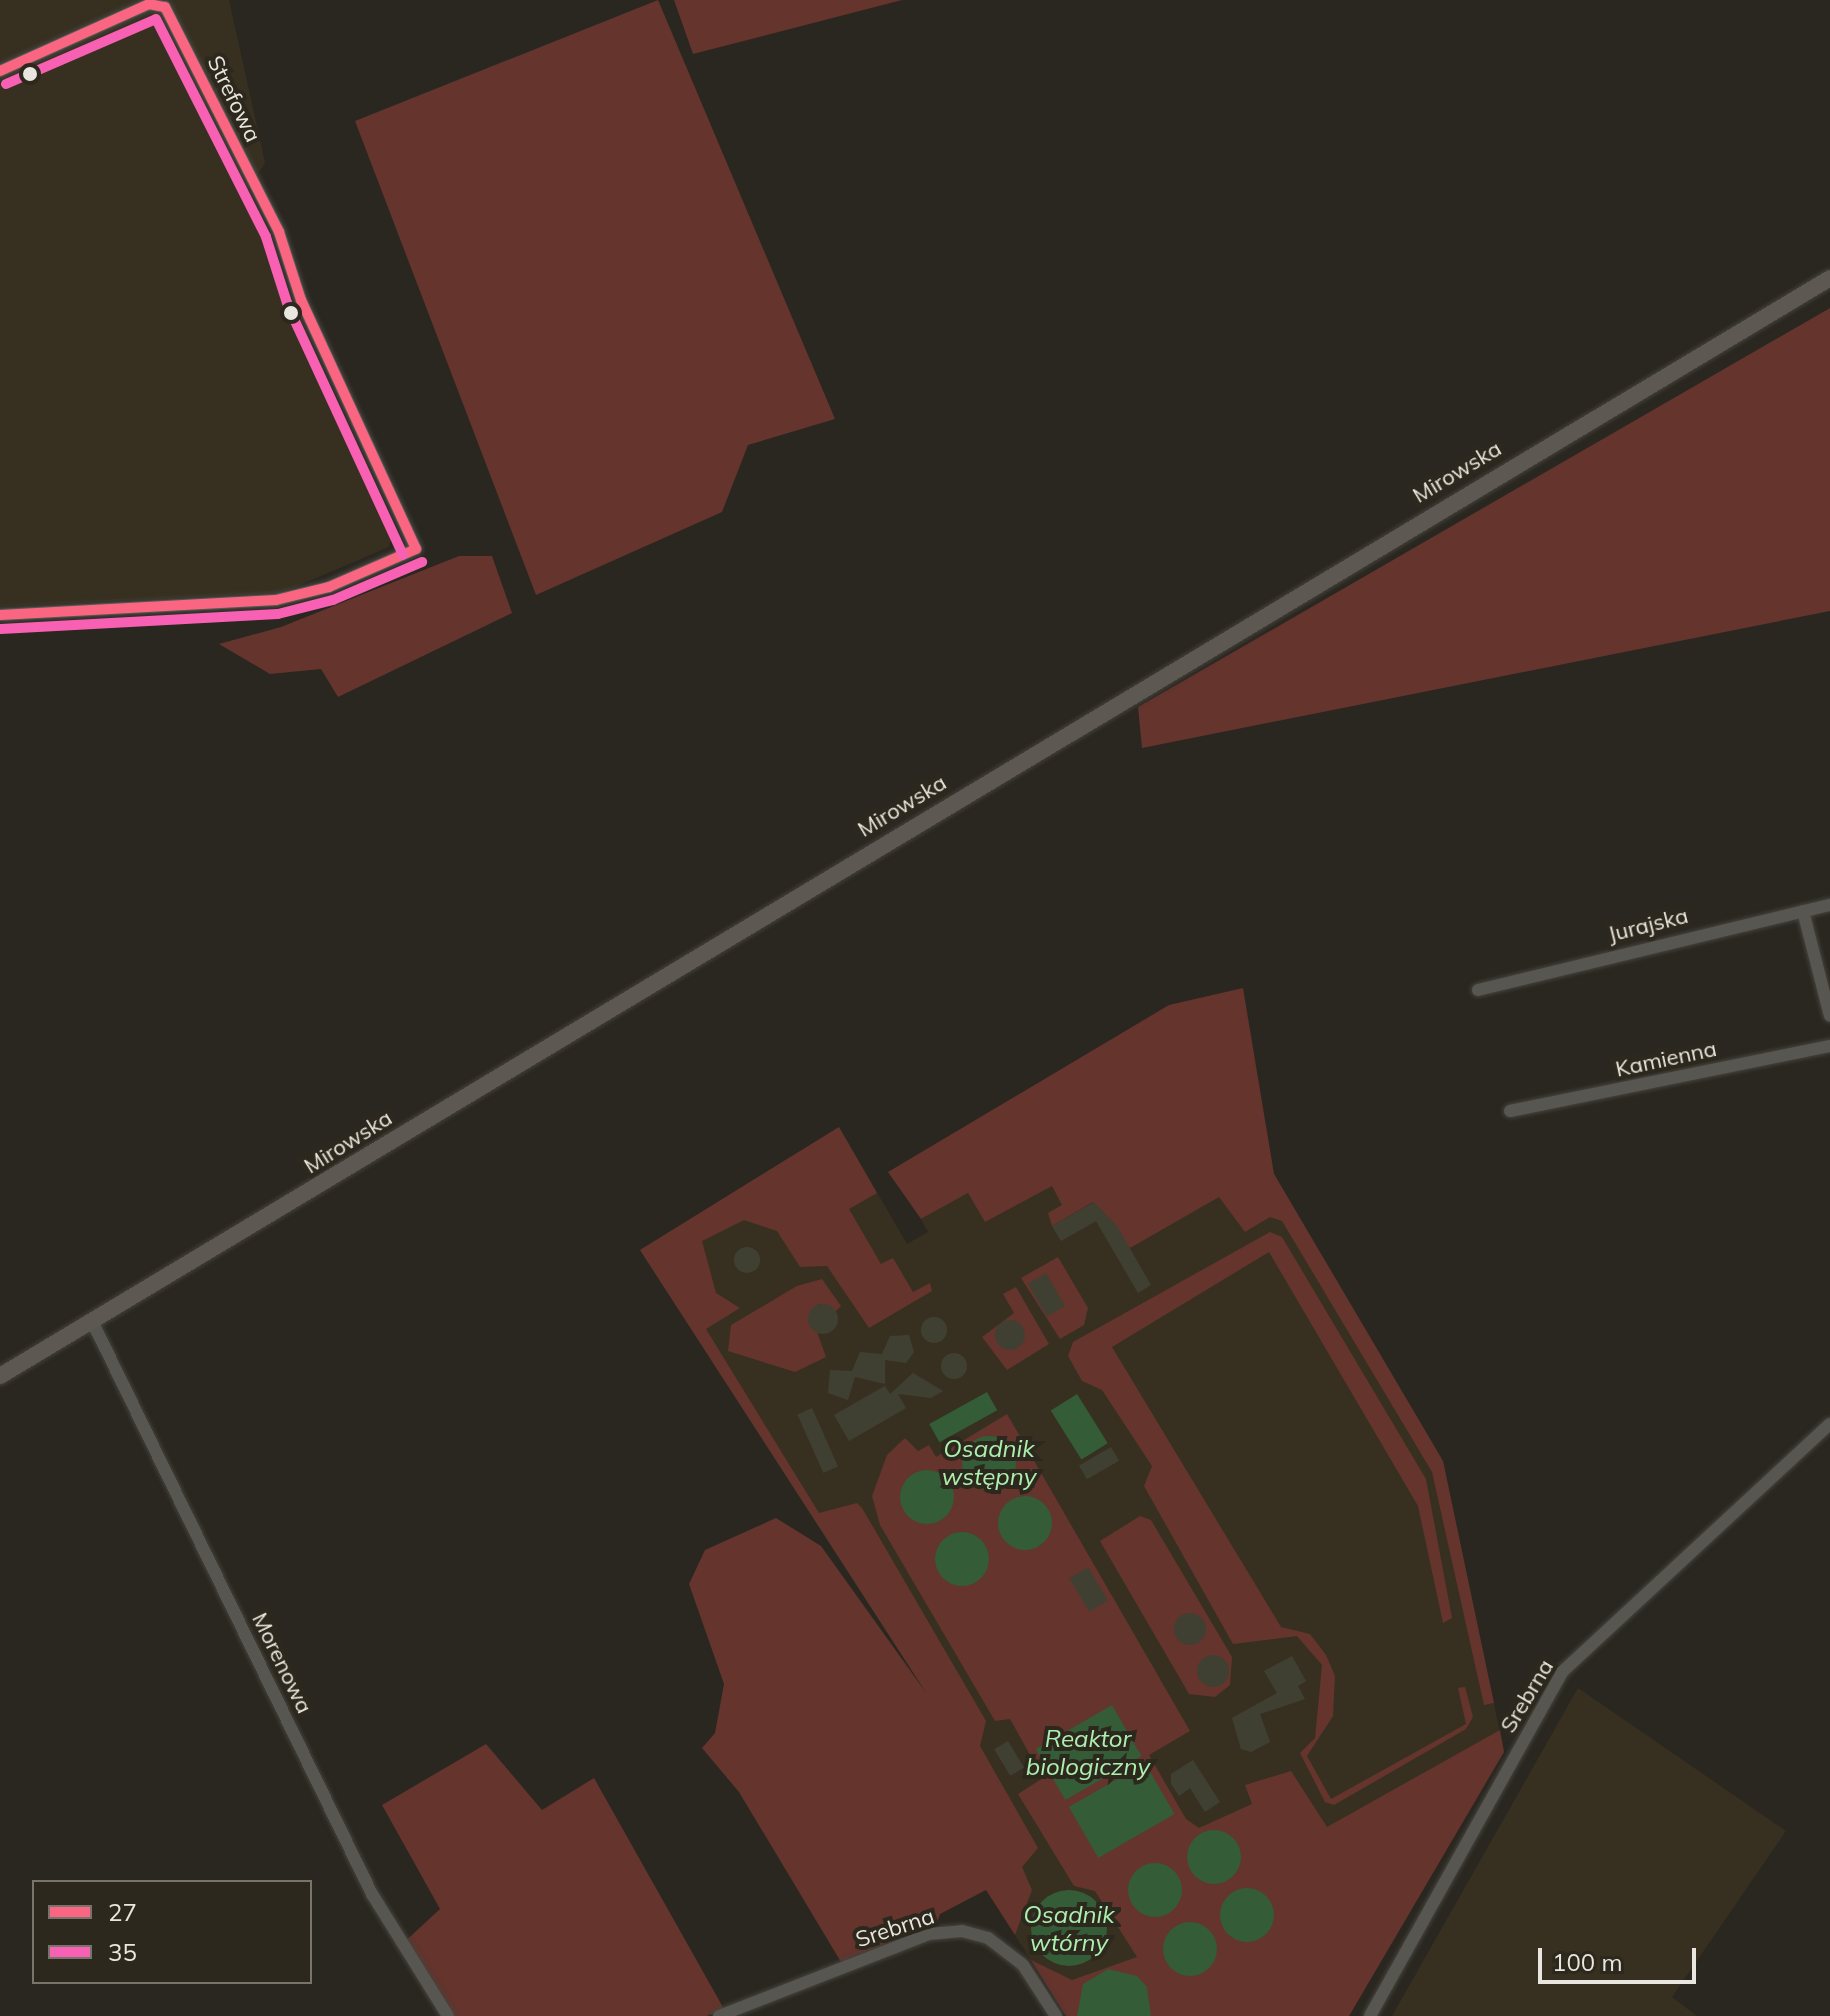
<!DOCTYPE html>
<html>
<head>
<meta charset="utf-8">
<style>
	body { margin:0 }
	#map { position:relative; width:1830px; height:2016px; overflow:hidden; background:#2a2720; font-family:Mulish,sans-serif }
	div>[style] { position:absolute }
	.built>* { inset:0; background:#373020 }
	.green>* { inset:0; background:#64342d }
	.water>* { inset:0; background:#345c36; transform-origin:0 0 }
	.round { border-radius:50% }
	.building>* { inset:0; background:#404032; transform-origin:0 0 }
	.roads { filter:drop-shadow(0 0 2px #45433d) drop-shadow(0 0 2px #45433d) }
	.street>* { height:12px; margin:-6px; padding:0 6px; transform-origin:6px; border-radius:6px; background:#585651 }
	.secondary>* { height:16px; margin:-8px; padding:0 8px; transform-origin:8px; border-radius:8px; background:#5d5852 }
	.bus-1>* { height:10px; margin:-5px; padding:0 5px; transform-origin:5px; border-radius:5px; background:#fa6682 }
	.bus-2>* { height:10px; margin:-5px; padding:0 5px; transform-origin:5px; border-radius:5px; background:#f860b3 }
	.dots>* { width:22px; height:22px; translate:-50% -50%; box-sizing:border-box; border:4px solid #2d281d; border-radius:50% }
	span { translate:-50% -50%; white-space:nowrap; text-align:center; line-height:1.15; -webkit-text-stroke:8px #2d281d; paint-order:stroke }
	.street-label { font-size:22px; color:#e9e6df }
	.water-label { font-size:24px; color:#acefaf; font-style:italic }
	.legend { position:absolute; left:32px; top:1880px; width:280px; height:104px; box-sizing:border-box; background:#2d281d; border:2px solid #78746b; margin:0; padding:10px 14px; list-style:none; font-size:24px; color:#e9e6df }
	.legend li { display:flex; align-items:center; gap:16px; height:40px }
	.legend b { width:40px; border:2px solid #78746b }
	.scale { position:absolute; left:1538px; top:1948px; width:158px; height:36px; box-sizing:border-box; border:4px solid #e9e6df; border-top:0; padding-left:10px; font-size:24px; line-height:28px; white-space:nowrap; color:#e9e6df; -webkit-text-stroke:6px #2d281d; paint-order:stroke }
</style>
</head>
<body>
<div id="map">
	<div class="built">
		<div style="clip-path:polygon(0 0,229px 0,265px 163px,245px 195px,394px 527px,389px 547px,281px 593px,0 606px)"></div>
		<div style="clip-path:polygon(1257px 1077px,1274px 1174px,1443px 1461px,1504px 1752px,1349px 2016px,1066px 2016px,986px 1889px,970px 1761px,640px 1250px,839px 1127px,907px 1244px,928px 1232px,921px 1219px,968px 1193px,985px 1220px)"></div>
		<div style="clip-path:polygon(1578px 1688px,1786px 1831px,1672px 1997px,1697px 2016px,1392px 2016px)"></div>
	</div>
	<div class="green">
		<div style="clip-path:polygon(658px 0,835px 419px,748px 445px,722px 512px,536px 595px,355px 121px)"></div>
		<div style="clip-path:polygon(674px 0,902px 0,693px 54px)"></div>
		<div style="clip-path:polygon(1830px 308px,1830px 611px,1142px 748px,1138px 707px)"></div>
		<div style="clip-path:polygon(459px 556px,492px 556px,512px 613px,338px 697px,321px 669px,270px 674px,219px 644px,281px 627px)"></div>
		<div style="clip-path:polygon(1243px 988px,1274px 1174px,1443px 1461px,1494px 1703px,1484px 1705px,1432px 1472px,1282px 1221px,1270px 1217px,1245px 1232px,1219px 1197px,1130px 1248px,1093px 1202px,1052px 1226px,1048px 1213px,1062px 1205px,1052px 1186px,985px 1222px,968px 1193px,921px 1219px,888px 1172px,1169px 1005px)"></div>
		<div style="clip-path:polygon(839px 1127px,877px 1193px,849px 1209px,881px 1264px,893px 1258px,913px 1292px,930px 1283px,932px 1291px,869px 1328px,827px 1266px,800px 1267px,777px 1231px,744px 1220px,702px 1241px,716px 1293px,740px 1308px,706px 1329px,819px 1513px,857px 1503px,862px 1508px,986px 1721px,980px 1746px,1038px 1848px,1022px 1867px,1032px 1890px,1015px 1935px,986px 1890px,940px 1914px,937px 1923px,841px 1962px,739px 1792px,702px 1748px,715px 1733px,724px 1684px,689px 1584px,705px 1550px,776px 1518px,821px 1546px,927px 1694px,640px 1250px)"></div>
		<div style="clip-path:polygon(1270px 1232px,1282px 1237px,1426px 1479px,1452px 1618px,1443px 1623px,1418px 1506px,1269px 1252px,1112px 1347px,1281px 1627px,1310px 1634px,1326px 1655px,1335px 1676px,1333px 1716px,1307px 1756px,1331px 1799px,1466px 1724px,1458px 1688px,1465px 1687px,1473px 1717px,1466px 1729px,1334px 1805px,1325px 1802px,1300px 1753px,1315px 1738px,1322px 1665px,1297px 1636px,1233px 1644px,1144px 1486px,1152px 1466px,1102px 1390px,1082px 1381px,1068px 1356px,1073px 1342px)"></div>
		<div style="clip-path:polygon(1058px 1257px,1088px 1308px,1084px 1325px,1060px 1339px,1021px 1278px)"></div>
		<div style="clip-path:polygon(822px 1279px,841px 1306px,836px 1311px,820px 1304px,810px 1312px,826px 1357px,795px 1372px,728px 1351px,731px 1325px,797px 1286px)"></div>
		<div style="clip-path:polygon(1016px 1287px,1049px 1344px,1007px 1370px,982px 1337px,1014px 1313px,1003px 1294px)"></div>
		<div style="clip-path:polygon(1007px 1414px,1190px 1731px,1149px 1755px,1186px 1819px,1199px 1828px,1252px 1804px,1245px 1785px,1291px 1771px,1327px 1827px,1500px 1730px,1504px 1752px,1349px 2016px,1066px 2016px,1031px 1960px,1072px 1980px,1137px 1957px,1095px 1891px,1074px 1886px,1018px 1794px,1043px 1778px,1010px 1719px,995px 1721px,880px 1525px,872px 1496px,887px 1455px,905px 1438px,918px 1451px,929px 1445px,936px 1457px)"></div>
		<div style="clip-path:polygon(1140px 1516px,1151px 1520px,1232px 1657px,1230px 1685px,1215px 1697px,1189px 1694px,1100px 1541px)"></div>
		<div style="clip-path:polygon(486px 1744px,542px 1810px,594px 1778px,724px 2009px,707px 2016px,444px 2016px,400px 1946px,440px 1909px,382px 1805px)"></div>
	</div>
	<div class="water">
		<div style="left:987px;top:1392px;width:21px;height:66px;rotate:61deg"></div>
		<div style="left:1077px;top:1394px;width:58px;height:31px;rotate:58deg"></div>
		<div class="round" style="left:962px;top:1436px;width:54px;height:54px"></div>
		<div class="round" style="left:900px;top:1470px;width:54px;height:54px"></div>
		<div class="round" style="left:998px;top:1496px;width:54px;height:54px"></div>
		<div class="round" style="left:935px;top:1532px;width:54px;height:54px"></div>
		<div style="left:1112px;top:1705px;width:59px;height:88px;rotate:60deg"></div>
		<div style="left:1145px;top:1763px;width:59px;height:88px;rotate:60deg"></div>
		<div class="round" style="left:1187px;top:1830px;width:54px;height:54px"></div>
		<div class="round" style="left:1128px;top:1863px;width:54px;height:54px"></div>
		<div class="round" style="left:1220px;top:1888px;width:54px;height:54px"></div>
		<div class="round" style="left:1031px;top:1890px;width:76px;height:76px"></div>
		<div class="round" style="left:1163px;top:1922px;width:54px;height:54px"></div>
		<div style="clip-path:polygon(1108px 1969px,1137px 1976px,1147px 1987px,1151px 2016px,1077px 2016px,1083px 1984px)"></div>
	</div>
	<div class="building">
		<div style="clip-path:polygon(1094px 1202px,1117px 1226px,1151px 1285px,1138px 1293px,1096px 1221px,1061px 1241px,1052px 1226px)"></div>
		<div class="round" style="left:734px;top:1247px;width:26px;height:26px"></div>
		<div style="left:1046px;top:1273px;width:38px;height:21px;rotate:60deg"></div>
		<div class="round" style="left:808px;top:1304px;width:30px;height:30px"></div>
		<div class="round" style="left:921px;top:1317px;width:26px;height:26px"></div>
		<div class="round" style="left:995px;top:1320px;width:30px;height:30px"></div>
		<div style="clip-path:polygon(909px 1335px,914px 1352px,906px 1363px,885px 1360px,885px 1384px,855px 1377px,848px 1400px,828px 1393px,830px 1370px,852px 1371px,860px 1352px,882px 1354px,890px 1336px)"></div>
		<div class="round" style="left:941px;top:1353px;width:26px;height:26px"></div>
		<div style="clip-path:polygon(913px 1373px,943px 1391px,931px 1398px,898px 1394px,906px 1408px,849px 1441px,834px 1415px,885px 1386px,890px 1394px)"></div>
		<div style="left:812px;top:1408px;width:64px;height:16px;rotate:66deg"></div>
		<div style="left:1111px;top:1447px;width:16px;height:37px;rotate:60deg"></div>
		<div style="left:1088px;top:1567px;width:39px;height:22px;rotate:59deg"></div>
		<div class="round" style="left:1174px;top:1613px;width:32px;height:32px"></div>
		<div class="round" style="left:1197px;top:1655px;width:32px;height:32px"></div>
		<div style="clip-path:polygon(1292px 1656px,1306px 1681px,1298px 1686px,1305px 1699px,1260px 1714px,1270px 1742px,1251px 1752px,1241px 1749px,1232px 1718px,1277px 1693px,1264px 1671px)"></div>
		<div style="left:1008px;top:1741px;width:31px;height:16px;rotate:59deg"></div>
		<div style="clip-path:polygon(1193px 1760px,1220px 1802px,1205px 1812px,1190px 1788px,1179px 1796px,1171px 1784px,1171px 1774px)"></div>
	</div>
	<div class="roads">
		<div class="street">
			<div style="left:0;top:71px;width:163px;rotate:-24.2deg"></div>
			<div style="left:149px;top:4px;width:16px;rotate:11deg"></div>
			<div style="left:165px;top:7px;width:252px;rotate:63.1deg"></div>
			<div style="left:279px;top:232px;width:71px;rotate:72.1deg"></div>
			<div style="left:301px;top:300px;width:274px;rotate:65.2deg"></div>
			<div style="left:416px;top:549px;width:95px;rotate:156.4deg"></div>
			<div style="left:329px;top:587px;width:55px;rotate:166.2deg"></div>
			<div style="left:276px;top:600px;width:276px;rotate:176.9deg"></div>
			<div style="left:1803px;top:911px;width:108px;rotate:75.6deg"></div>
			<div style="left:1478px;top:990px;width:362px;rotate:-13.6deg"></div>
			<div style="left:1510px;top:1111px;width:327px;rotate:-11.5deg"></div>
			<div style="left:92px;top:1321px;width:638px;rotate:63.96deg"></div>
			<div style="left:372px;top:1894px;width:144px;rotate:58.1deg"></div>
			<div style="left:719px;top:2016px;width:225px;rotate:-21.3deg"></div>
			<div style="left:929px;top:1934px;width:33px;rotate:-5deg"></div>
			<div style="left:962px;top:1931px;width:27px;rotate:15deg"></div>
			<div style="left:988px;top:1938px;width:44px;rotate:37.6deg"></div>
			<div style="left:1023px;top:1965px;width:61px;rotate:57.1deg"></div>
			<div style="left:1370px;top:2016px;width:394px;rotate:-60.8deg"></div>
			<div style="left:1562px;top:1672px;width:365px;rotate:-42.8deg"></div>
		</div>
		<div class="secondary">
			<div style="left:0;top:1376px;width:2134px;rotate:-30.96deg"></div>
		</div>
	</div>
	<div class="bus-1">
		<div style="left:0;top:71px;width:163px;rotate:-24.2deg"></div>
		<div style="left:149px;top:4px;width:16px;rotate:11deg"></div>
		<div style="left:165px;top:7px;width:252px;rotate:63.1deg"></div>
		<div style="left:279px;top:232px;width:71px;rotate:72.1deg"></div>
		<div style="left:301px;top:300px;width:274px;rotate:65.2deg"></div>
		<div style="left:0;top:615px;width:276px;rotate:-3.1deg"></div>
		<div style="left:276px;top:600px;width:55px;rotate:-13.8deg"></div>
		<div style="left:329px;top:587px;width:95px;rotate:-23.6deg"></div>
	</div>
	<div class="bus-2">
		<div style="left:6px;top:84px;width:163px;rotate:-23.4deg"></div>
		<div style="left:156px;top:19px;width:244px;rotate:63.2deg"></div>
		<div style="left:266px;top:237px;width:72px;rotate:72.3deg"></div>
		<div style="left:288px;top:306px;width:274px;rotate:65.2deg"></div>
		<div style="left:1px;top:629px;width:277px;rotate:-3.1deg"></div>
		<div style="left:278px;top:614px;width:57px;rotate:-14.3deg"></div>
		<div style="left:333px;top:600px;width:97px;rotate:-23.1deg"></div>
	</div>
	<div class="dots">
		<div style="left:30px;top:74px;background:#e9e6df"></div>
		<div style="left:291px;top:313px;background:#e9e6df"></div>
	</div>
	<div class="street-label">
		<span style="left:234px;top:99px;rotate:64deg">Strefowa</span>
		<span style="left:1457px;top:472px;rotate:-31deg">Mirowska</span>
		<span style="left:902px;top:806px;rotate:-31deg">Mirowska</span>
		<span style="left:1648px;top:925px;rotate:-14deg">Jurajska</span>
		<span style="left:1666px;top:1059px;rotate:-12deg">Kamienna</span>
		<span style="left:348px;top:1142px;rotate:-32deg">Mirowska</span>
		<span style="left:282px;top:1663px;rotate:64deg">Morenowa</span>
		<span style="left:1527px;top:1696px;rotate:-59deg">Srebrna</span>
		<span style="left:895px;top:1928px;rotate:-18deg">Srebrna</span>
	</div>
	<div class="water-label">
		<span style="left:989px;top:1463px">Osadnik<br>wstępny</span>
		<span style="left:1088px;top:1753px">Reaktor<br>biologiczny</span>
		<span style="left:1069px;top:1929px">Osadnik<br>wtórny</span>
	</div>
	<ul class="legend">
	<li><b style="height:10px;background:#fa6682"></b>27</li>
	<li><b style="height:10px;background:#f860b3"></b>35</li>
	</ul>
	<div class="scale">100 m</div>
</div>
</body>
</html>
